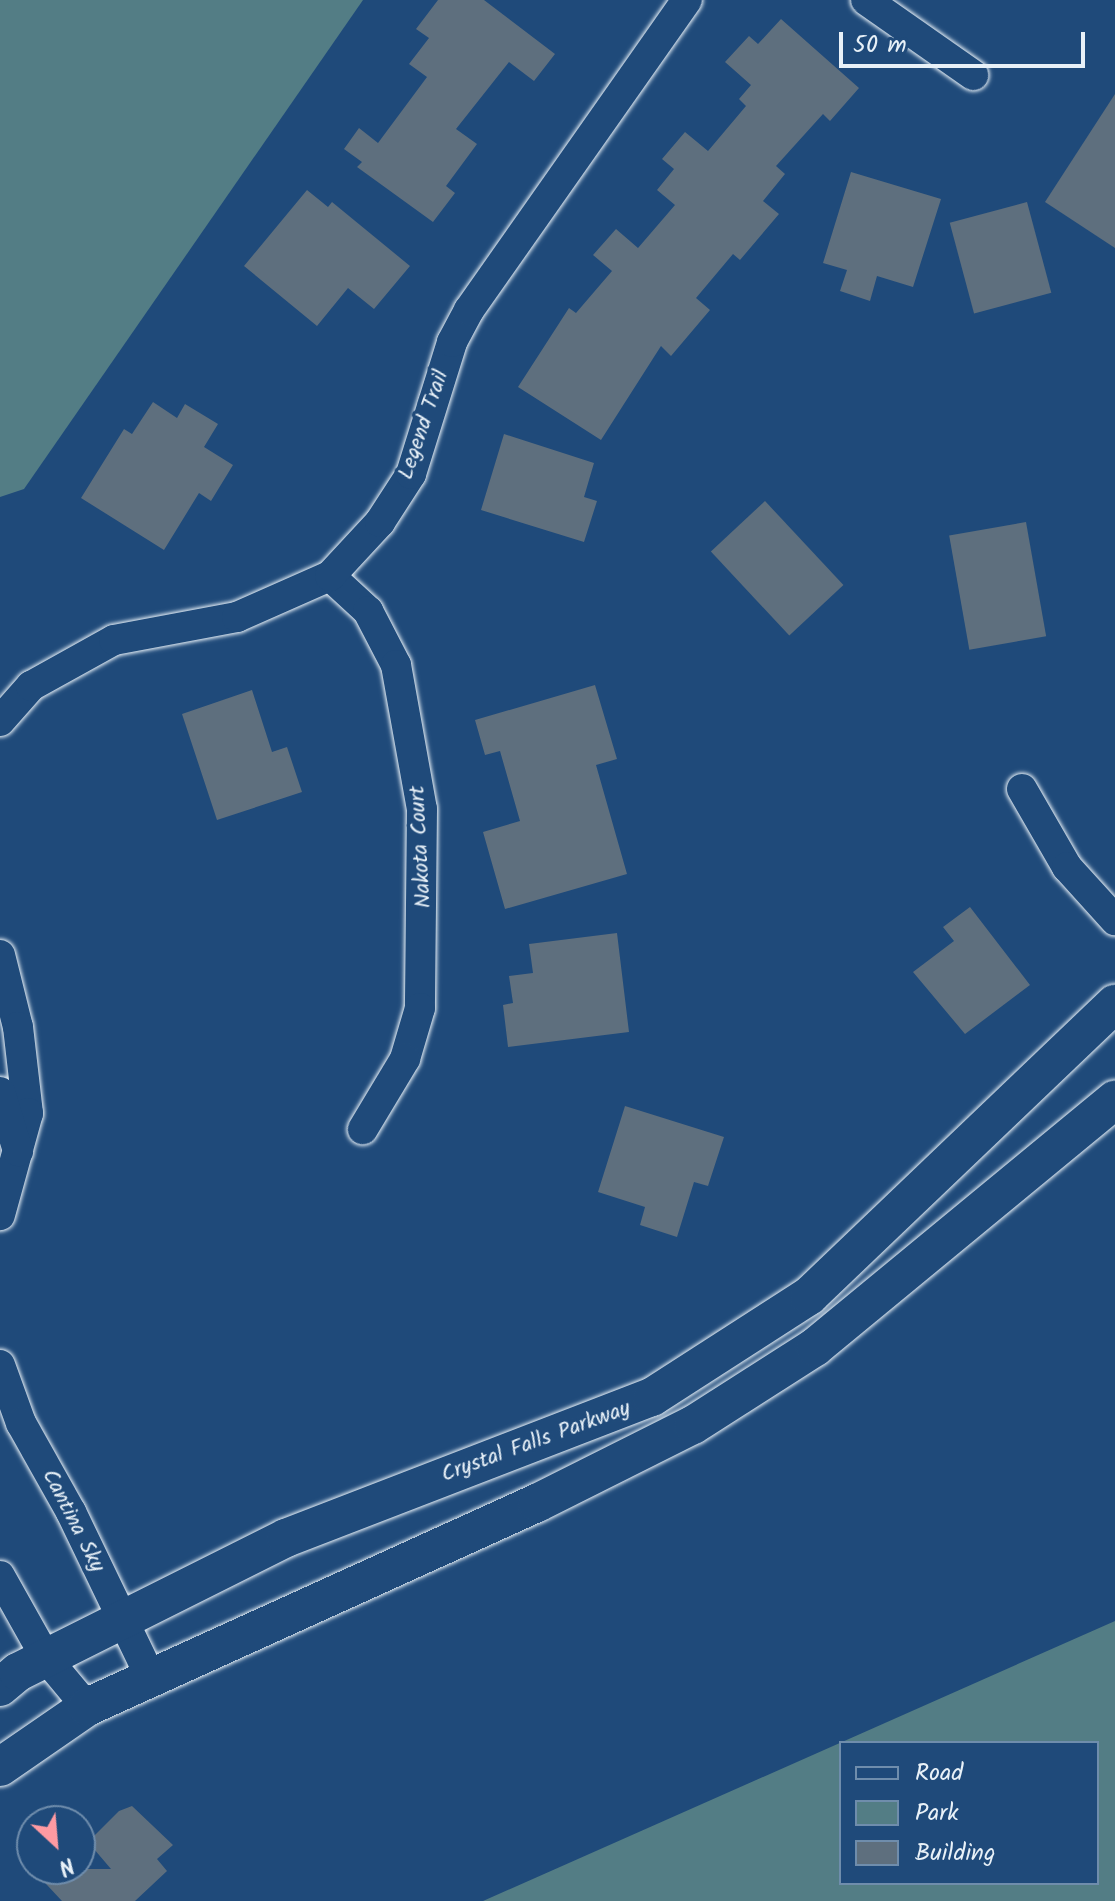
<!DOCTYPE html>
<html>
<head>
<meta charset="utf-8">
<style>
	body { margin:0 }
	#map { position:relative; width:1115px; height:1901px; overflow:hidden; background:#1f4a7a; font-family:Kalam,sans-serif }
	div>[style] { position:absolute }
	.green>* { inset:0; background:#537d85 }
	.building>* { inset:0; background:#5e6f7e; transform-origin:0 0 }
	.roads { filter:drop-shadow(0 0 2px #e8f1f8) drop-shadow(0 0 2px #e8f1f8) }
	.minor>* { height:30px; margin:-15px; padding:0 15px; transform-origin:15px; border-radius:15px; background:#1f4a7a }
	.tertiary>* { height:38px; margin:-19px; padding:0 19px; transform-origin:19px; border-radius:19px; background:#1f4a7a }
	span { translate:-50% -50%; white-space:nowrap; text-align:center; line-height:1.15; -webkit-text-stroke:7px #1f4a7a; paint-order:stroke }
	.street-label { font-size:22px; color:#e8f1f8 }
	.legend { position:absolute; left:839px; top:1741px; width:260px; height:144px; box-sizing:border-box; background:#1f4a7a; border:2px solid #6f8dac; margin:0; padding:10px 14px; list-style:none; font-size:24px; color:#e8f1f8 }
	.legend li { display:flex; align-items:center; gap:16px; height:40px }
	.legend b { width:40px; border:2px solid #6f8dac }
	.north { position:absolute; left:16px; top:1805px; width:80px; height:80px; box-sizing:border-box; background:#1f4a7a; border:2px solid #6f8dac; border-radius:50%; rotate:154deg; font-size:22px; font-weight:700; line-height:32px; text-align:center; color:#e8f1f8 }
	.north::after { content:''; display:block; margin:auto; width:28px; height:36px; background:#ff9aa2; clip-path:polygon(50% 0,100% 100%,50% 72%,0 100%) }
	.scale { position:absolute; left:839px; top:32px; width:246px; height:36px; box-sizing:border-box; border:4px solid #e8f1f8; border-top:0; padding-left:10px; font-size:24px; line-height:28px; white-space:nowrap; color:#e8f1f8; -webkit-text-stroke:6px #1f4a7a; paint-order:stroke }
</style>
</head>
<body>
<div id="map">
	<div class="green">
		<div style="clip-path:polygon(0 0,363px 0,24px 489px,0 497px)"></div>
		<div style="clip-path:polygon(evenodd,1115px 1621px,1115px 1901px,483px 1901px,1115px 1621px,1097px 1743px,1097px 1883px,841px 1883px,841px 1743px,1097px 1743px)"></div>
	</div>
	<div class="building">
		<div style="clip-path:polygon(438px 0,484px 0,555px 54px,534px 81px,509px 62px,456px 129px,477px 144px,446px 186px,455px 193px,433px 222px,357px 167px,362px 162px,344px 149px,359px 128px,378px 143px,427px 77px,409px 64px,429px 38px,416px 29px)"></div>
		<div style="clip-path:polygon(781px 19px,859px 88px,830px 121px,823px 114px,776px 166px,785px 174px,763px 201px,779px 214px,740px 260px,733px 254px,696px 298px,710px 310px,671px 356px,661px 346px,601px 440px,518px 387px,569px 308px,576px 313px,612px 271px,593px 255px,616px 229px,638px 248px,675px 205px,657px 190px,674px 169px,662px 159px,685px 132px,708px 151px,746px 106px,739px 99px,751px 85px,725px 62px,749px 36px,758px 44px)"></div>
		<div style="clip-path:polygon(1115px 94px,1115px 248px,1045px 202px)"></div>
		<div style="clip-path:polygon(851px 172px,941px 199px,913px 287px,877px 276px,870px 301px,840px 291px,847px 270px,823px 263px)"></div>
		<div style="clip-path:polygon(307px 190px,328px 207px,332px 202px,410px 266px,374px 309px,348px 288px,317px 326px,244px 266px)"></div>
		<div style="left:1027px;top:202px;width:94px;height:80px;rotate:75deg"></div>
		<div style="clip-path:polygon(153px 402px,177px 418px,185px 404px,218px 424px,204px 447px,233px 465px,211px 501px,199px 493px,164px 550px,81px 498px,124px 429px,132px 434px)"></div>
		<div style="clip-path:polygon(504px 434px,594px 463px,584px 497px,597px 501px,584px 542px,481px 510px)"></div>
		<div style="left:765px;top:501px;width:115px;height:74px;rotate:47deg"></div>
		<div style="left:1026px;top:522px;width:116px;height:78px;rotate:80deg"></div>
		<div style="clip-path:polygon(595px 685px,617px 759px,596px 765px,627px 874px,505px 909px,483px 832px,520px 821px,500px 751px,485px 755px,475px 720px)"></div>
		<div style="clip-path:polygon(252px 690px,272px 752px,287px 747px,302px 792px,217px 820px,182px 714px)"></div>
		<div style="clip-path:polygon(970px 907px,1030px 985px,965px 1034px,913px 972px,954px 941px,943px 927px)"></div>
		<div style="clip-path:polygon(617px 933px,629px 1032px,508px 1047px,503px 1005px,513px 1003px,509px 976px,533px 973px,529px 944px)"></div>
		<div style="clip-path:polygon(625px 1106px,724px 1137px,708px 1186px,694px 1182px,677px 1237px,640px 1225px,645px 1207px,598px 1192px)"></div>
		<div style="clip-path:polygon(132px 1806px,173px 1845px,157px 1859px,167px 1871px,135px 1901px,62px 1901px,32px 1869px,111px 1869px,88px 1842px,119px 1811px)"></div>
	</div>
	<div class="roads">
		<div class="minor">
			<div style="left:866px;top:0;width:131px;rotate:35deg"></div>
			<div style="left:330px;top:576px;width:52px;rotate:42.6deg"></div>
			<div style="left:368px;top:611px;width:61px;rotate:62.6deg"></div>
			<div style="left:396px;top:665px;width:146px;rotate:79.8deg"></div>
			<div style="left:422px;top:809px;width:199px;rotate:90.6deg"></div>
			<div style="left:420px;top:1008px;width:53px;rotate:106.4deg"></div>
			<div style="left:405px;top:1059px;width:82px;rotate:121deg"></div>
			<div style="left:0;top:721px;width:47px;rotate:-48.5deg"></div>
			<div style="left:31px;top:686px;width:95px;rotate:-29deg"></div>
			<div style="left:114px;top:640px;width:125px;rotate:-10.6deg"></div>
			<div style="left:237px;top:617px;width:102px;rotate:-23.8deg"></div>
			<div style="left:330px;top:576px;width:74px;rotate:-47.2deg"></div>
			<div style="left:380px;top:522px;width:57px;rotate:-57.1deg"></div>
			<div style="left:411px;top:474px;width:138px;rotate:-72.7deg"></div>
			<div style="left:452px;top:342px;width:36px;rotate:-62deg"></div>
			<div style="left:469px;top:310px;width:379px;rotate:-54.9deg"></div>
			<div style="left:1022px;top:789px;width:90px;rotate:60deg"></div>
			<div style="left:1067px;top:867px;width:72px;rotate:47.8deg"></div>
			<div style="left:0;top:955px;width:74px;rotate:76deg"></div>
			<div style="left:18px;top:1027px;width:87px;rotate:83.4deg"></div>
			<div style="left:28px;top:1113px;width:106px;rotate:105.4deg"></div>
			<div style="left:0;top:1092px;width:62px;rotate:73deg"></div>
			<div style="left:0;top:1365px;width:62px;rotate:70.1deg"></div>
			<div style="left:21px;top:1423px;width:102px;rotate:60.7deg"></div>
			<div style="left:71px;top:1512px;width:182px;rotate:64.3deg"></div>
			<div style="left:0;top:1576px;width:94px;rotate:60.7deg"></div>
			<div style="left:46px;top:1658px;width:64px;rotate:50.1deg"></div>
		</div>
		<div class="tertiary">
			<div style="left:0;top:1687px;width:23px;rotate:-40deg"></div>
			<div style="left:18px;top:1672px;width:300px;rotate:-26.6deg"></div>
			<div style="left:286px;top:1538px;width:392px;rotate:-21.1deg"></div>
			<div style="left:652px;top:1397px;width:187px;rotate:-32.8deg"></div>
			<div style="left:809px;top:1296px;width:423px;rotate:-43.7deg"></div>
			<div style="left:0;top:1767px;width:106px;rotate:-34.6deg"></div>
			<div style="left:87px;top:1707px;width:494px;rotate:-24.4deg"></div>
			<div style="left:537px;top:1503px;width:174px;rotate:-26.6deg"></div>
			<div style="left:693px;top:1425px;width:145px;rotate:-32.6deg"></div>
			<div style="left:815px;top:1347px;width:389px;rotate:-39.5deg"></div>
		</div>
	</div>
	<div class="street-label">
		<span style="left:424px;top:425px;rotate:-71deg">Legend Trail</span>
		<span style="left:421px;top:847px;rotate:-93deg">Nakota Court</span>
		<span style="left:536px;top:1442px;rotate:-20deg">Crystal Falls Parkway</span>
		<span style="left:73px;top:1521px;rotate:63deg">Cantina Sky</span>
	</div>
	<ul class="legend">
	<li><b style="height:10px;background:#1f4a7a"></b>Road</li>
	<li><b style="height:22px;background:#537d85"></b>Park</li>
	<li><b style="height:22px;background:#5e6f7e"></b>Building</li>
	</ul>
	<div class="north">N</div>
	<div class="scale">50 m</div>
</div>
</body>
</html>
